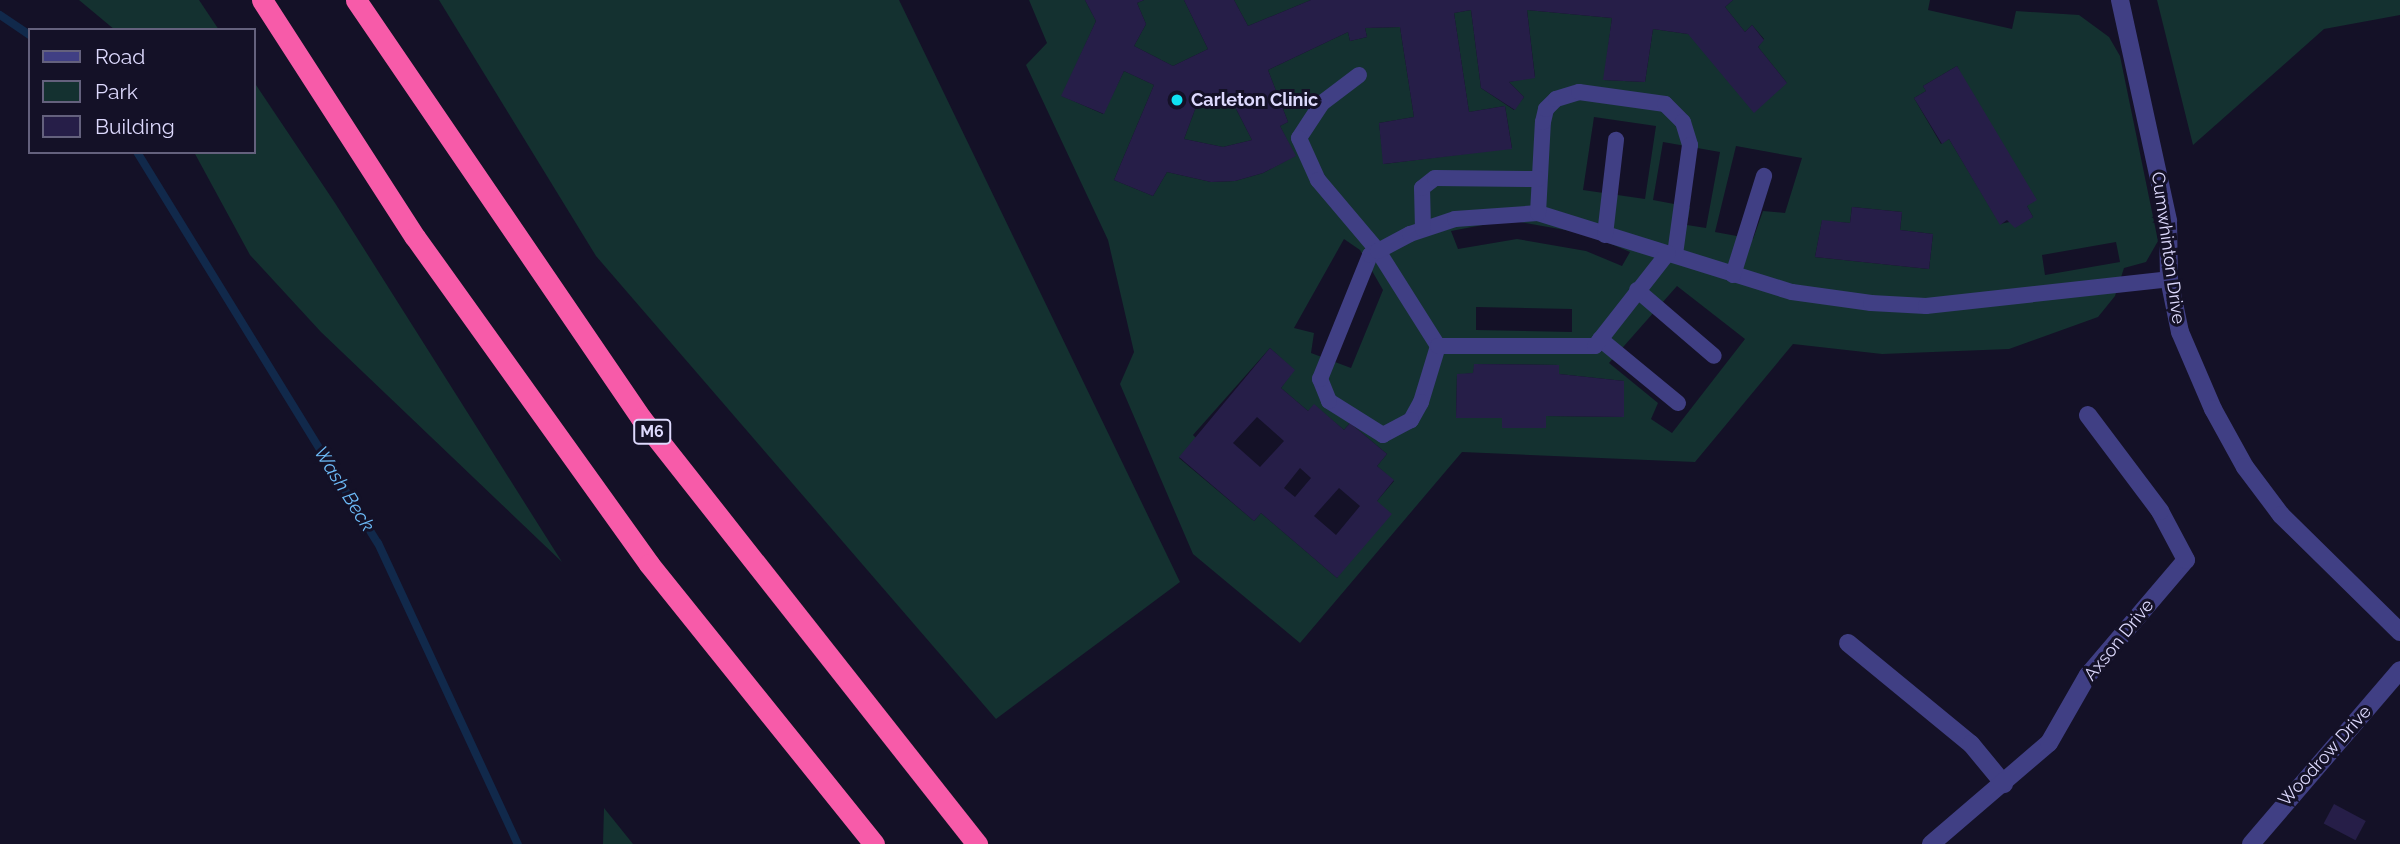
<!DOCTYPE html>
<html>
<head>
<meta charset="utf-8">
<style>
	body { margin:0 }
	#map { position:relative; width:2400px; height:844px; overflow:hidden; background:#141127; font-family:Raleway,sans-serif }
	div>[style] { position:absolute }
	.green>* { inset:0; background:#143130 }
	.stream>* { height:8px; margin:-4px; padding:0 4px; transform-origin:4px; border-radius:4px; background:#11294b }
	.building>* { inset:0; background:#261e48; transform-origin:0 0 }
	.service>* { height:16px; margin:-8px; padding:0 8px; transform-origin:8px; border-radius:8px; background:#403f84 }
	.minor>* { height:18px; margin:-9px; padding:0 9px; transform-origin:9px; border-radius:9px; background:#403f84 }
	.motorway>* { height:21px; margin:-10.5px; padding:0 10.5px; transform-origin:10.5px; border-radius:10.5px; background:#f75ba9 }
	.dots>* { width:19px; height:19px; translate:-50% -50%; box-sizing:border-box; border:4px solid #141127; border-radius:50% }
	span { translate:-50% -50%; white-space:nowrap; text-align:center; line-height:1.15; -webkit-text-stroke:6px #141127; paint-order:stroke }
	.shield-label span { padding:2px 5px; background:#141127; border:2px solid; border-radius:5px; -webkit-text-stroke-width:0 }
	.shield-label { font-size:16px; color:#ddd9fd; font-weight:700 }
	.poi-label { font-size:18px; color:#ddd9fd; font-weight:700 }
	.left { translate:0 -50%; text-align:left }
	.street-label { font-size:18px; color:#ddd9fd }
	.water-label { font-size:19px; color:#6dbbf8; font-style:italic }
	.legend { position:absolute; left:28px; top:28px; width:228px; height:126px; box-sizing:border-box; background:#141127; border:2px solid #64617d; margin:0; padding:9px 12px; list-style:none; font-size:21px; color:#ddd9fd }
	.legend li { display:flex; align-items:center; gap:14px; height:35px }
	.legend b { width:35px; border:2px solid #64617d }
</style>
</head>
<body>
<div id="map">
	<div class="green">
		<div style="clip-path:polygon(79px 0,199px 0,219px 30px,115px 30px)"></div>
		<div style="clip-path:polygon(439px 0,899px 0,1180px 582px,996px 719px,596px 256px)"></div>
		<div style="clip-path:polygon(evenodd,1029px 0,1085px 0,1096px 21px,1062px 96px,1103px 114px,1124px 71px,1154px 85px,1114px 180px,1153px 196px,1167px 172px,1211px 182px,1235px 181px,1263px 173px,1295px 156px,1280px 126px,1288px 122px,1268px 70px,1348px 32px,1350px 41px,1367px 37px,1365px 28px,1400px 27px,1414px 117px,1379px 123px,1384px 164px,1512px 148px,1505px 106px,1469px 112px,1454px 13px,1471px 10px,1481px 88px,1514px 110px,1524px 97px,1509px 82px,1535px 77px,1527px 10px,1612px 18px,1604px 80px,1645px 82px,1653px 29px,1688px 34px,1787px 83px,1758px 47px,1764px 39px,1752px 25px,1745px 32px,1725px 7px,1733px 0,1930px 0,1928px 10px,2012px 29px,2016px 11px,2079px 15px,2109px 37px,2120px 56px,2158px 241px,2146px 262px,2124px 268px,2115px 296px,2098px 317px,2009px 349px,1882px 354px,1793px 344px,1695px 462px,1462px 452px,1300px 643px,1193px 554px,1120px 384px,1134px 352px,1108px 240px,1026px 65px,1047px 43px,1029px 0,1957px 66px,2027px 206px,2033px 217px,2000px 224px,1949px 139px,1941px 144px,1914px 98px,1926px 91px,1923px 86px,1957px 66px,1029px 0,1594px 117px,1656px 126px,1645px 199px,1583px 190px,1594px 117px,1029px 0,1663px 142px,1720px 152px,1706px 228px,1687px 225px,1690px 207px,1653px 200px,1663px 142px,1029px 0,1736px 146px,1802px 158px,1785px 213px,1763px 211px,1753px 239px,1715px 232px,1736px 146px,1029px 0,1852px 207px,1902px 212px,1900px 230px,1933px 234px,1929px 269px,1815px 257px,1822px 221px,1850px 223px,1852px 207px,1029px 0,1509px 220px,1588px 234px,1630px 252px,1622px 266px,1586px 251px,1517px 239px,1458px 249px,1451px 231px,1509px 220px,1029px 0,1344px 239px,1360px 250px,1383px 290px,1351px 368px,1311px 353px,1314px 333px,1294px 328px,1344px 239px,1029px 0,2116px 242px,2120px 262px,2045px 275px,2042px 255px,2116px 242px,1029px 0,1677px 286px,1745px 339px,1672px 433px,1651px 419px,1658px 403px,1609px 363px,1677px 286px,1029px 0,1476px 307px,1572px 309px,1572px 332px,1476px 330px,1476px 307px,1029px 0,1270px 348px,1294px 370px,1281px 388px,1308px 411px,1314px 405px,1344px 430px,1350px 423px,1387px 454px,1377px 466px,1394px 481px,1377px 501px,1337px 578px,1261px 513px,1254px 521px,1179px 458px,1196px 438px,1193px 435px,1270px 348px,1029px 0,1475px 364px,1559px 365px,1559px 374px,1624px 381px,1624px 417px,1546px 416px,1546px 427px,1502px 428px,1502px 418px,1456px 418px,1457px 375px,1473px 373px,1475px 364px)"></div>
		<div style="clip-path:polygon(1144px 0,1184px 0,1208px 49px,1173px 66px,1134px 46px,1146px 24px,1137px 3px)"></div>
		<div style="clip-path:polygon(1234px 0,1311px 0,1248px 26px)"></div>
		<div style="clip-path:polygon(2157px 0,2400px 0,2400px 15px,2324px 29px,2193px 145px)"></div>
		<div style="clip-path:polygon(254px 82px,335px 203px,562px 562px,321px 332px,250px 255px,194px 152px,254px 152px)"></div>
		<div style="clip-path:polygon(1227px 91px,1252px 140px,1223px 147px,1184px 139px,1197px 104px)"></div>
		<div style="clip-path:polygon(604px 808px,633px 844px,603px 844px)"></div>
	</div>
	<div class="stream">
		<div style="left:0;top:15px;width:36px;rotate:34deg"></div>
		<div style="left:137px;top:152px;width:459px;rotate:58.4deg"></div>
		<div style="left:378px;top:543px;width:332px;rotate:65.1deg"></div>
	</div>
	<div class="building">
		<div style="clip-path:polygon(evenodd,1085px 0,1144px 0,1137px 3px,1146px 24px,1134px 46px,1173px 66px,1208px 49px,1184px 0,1234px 0,1248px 26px,1311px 0,1733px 0,1725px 7px,1745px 32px,1752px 25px,1764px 40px,1758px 47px,1787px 83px,1754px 113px,1688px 34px,1653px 29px,1645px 82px,1603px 80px,1612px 18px,1527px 10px,1535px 78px,1509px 82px,1524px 97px,1515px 110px,1481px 88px,1471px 10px,1454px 13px,1469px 112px,1505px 106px,1512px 149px,1383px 164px,1379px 123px,1414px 117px,1400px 27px,1365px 28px,1367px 37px,1350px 41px,1348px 32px,1268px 70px,1288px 122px,1280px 126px,1296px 156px,1263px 173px,1235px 181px,1211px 182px,1167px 172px,1153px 196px,1114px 180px,1154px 85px,1124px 71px,1104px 114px,1061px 96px,1096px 21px,1085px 0,1227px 91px,1252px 140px,1223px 147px,1184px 139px,1197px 104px,1227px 91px)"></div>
		<div style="clip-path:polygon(1957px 66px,2037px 200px,2027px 206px,2033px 217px,2015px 228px,2007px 220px,2000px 225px,1949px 139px,1942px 144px,1914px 98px,1926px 91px,1923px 86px)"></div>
		<div style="clip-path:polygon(1852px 207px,1902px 212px,1900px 230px,1933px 234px,1929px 269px,1815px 257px,1822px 220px,1850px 223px)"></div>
		<div style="clip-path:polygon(evenodd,1270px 348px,1295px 370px,1281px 388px,1308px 411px,1314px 404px,1344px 430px,1350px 423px,1387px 454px,1377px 466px,1394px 480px,1377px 501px,1392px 514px,1337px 578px,1261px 513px,1254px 521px,1179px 457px,1270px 348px,1257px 417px,1284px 441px,1260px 467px,1233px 443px,1257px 417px,1270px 348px,1300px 468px,1311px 478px,1295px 497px,1284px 488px,1300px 468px,1270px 348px,1339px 488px,1360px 506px,1336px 535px,1314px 516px,1339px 488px)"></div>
		<div style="clip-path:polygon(1474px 364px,1559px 365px,1559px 374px,1624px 381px,1624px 417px,1546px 416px,1546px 428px,1502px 428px,1502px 418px,1456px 418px,1457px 374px,1473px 373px)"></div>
		<div style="left:2334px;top:804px;width:36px;height:22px;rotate:28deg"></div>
	</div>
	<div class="service">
		<div style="left:1359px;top:75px;width:46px;rotate:142.9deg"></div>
		<div style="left:1322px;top:103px;width:42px;rotate:123.3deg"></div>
		<div style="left:1299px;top:138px;width:46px;rotate:65.7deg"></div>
		<div style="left:1318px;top:180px;width:93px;rotate:49.8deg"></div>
		<div style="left:1378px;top:251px;width:112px;rotate:57.7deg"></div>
		<div style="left:1438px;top:346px;width:59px;rotate:106.9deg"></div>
		<div style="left:1421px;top:402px;width:21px;rotate:119deg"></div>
		<div style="left:1411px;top:420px;width:32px;rotate:152deg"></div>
		<div style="left:1383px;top:435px;width:64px;rotate:-147.8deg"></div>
		<div style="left:1329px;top:401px;width:24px;rotate:-112deg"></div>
		<div style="left:1320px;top:379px;width:134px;rotate:-68deg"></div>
		<div style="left:1370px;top:255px;width:9px;rotate:-27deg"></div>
		<div style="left:1378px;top:251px;width:36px;rotate:-28deg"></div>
		<div style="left:1410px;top:234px;width:47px;rotate:-18.4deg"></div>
		<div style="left:1455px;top:219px;width:83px;rotate:-4.1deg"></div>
		<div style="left:1538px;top:213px;width:266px;rotate:17.3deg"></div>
		<div style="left:1792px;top:292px;width:80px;rotate:7.9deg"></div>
		<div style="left:1871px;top:303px;width:55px;rotate:3.1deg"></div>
		<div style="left:1926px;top:306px;width:244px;rotate:-6.3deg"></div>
		<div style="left:1538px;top:213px;width:91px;rotate:-86.9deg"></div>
		<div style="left:1543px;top:122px;width:13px;rotate:-77deg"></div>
		<div style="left:1546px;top:109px;width:14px;rotate:-45deg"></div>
		<div style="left:1556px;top:99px;width:24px;rotate:-17deg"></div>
		<div style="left:1579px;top:92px;width:87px;rotate:7.9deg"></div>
		<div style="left:1665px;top:104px;width:25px;rotate:45deg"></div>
		<div style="left:1683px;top:122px;width:24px;rotate:73deg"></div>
		<div style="left:1690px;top:145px;width:110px;rotate:97.8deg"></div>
		<div style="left:1423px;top:229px;width:41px;rotate:-91.4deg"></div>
		<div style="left:1422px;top:188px;width:16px;rotate:-38deg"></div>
		<div style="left:1435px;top:178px;width:103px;rotate:0.6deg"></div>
		<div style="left:1605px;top:235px;width:96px;rotate:-83.4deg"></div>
		<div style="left:1733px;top:275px;width:104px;rotate:-72.6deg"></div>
		<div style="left:1637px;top:290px;width:101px;rotate:40.6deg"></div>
		<div style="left:1600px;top:339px;width:101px;rotate:39.4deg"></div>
		<div style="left:1438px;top:346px;width:157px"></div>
		<div style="left:1595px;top:346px;width:118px;rotate:-51.9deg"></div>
	</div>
	<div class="minor">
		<div style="left:2120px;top:0;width:226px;rotate:77.7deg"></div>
		<div style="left:2168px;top:221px;width:58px;rotate:89deg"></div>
		<div style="left:2169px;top:279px;width:54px;rotate:78.3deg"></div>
		<div style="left:2180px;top:332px;width:84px;rotate:66.8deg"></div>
		<div style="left:2213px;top:409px;width:66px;rotate:61.1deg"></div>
		<div style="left:2245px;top:467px;width:60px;rotate:53.1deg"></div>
		<div style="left:2281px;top:515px;width:167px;rotate:44.5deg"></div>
		<div style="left:1848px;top:643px;width:159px;rotate:39.4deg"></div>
		<div style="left:1971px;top:744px;width:52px;rotate:50.5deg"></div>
		<div style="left:1931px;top:844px;width:155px;rotate:-40.6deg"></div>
		<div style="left:2049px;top:743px;width:78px;rotate:-60.2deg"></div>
		<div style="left:2088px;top:675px;width:151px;rotate:-49.6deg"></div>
		<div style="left:2186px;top:560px;width:55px;rotate:-118deg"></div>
		<div style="left:2160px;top:511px;width:120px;rotate:-126.9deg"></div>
		<div style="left:2251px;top:844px;width:229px;rotate:-49.4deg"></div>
	</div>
	<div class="motorway">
		<div style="left:262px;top:0;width:282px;rotate:57.2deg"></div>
		<div style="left:415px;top:237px;width:402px;rotate:54.4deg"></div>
		<div style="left:649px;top:564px;width:359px;rotate:51.2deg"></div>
		<div style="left:356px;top:0;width:506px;rotate:55.71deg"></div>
		<div style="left:641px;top:418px;width:543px;rotate:51.74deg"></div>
	</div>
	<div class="dots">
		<div style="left:1177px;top:100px;background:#0fe2f3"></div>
	</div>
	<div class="shield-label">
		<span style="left:652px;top:432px">M6</span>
	</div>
	<div class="poi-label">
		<span class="left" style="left:1191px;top:100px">Carleton Clinic</span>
	</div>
	<div class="street-label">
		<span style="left:2168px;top:248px;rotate:82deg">Cumwhinton Drive</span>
		<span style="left:2119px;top:640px;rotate:-51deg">Axson Drive</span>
		<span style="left:2325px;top:756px;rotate:-48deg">Woodrow Drive</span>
	</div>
	<div class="water-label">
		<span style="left:344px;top:489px;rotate:58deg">Wash Beck</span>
	</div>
	<ul class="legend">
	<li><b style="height:9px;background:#403f84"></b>Road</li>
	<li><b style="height:19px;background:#143130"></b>Park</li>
	<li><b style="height:19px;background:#261e48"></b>Building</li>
	</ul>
</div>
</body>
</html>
